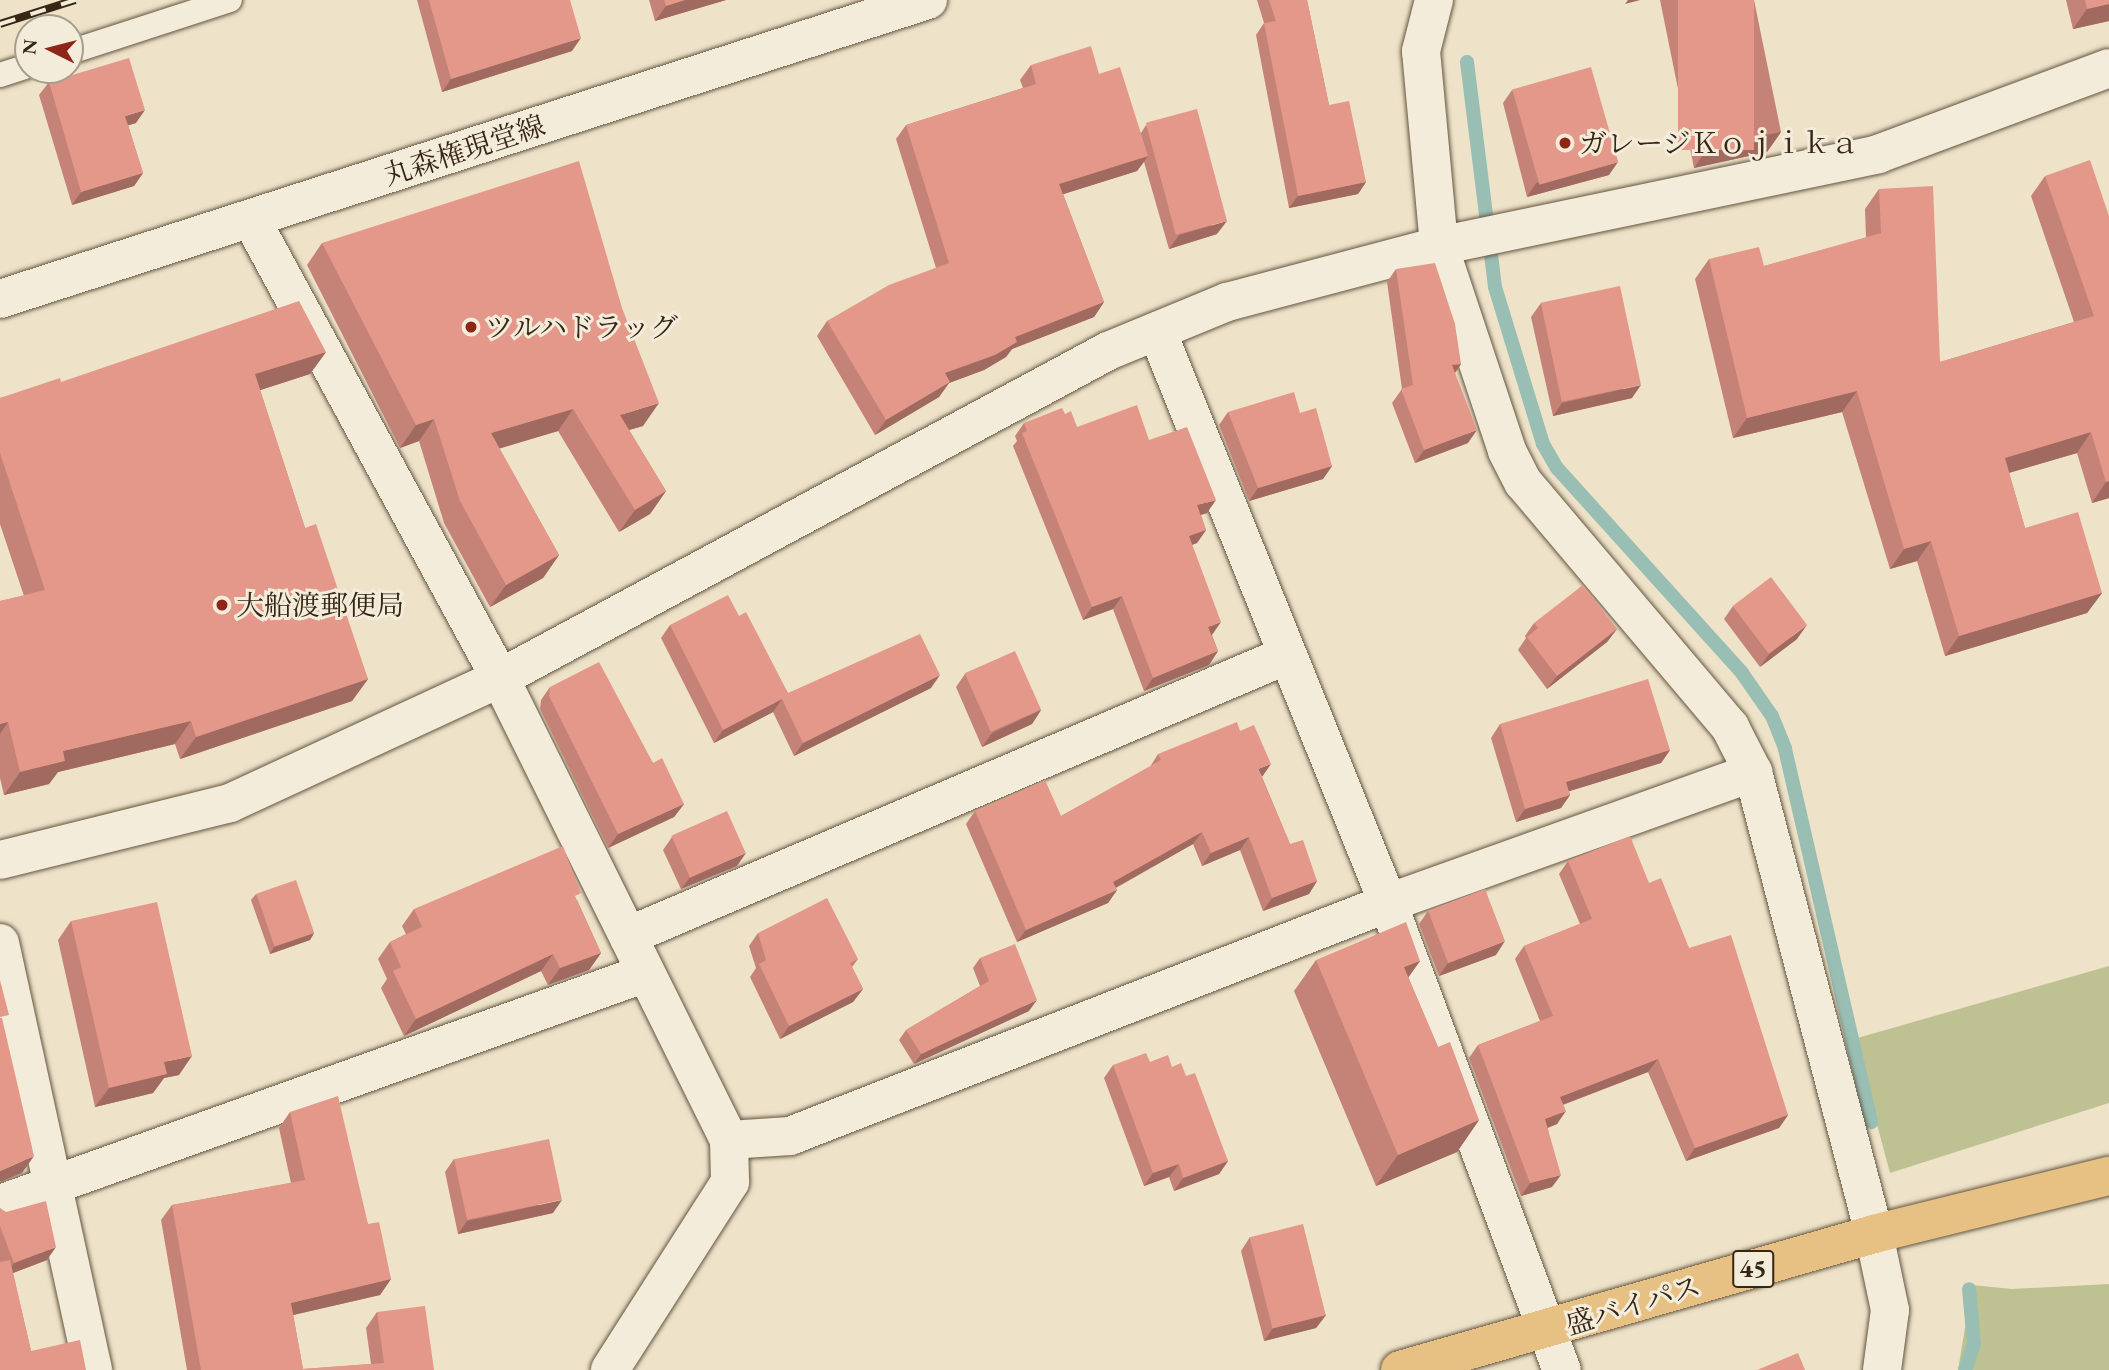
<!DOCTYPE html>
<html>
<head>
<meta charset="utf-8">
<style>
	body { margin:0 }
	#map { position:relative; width:2109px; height:1370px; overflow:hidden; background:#eee2c8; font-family:"EB Garamond","Noto Serif JP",serif }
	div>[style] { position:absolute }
	.green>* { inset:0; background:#bec292 }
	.stream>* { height:14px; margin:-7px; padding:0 7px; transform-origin:7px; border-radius:7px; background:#99beb3 }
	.roads { filter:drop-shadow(0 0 2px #645540) drop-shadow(0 0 2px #645540) }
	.lane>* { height:24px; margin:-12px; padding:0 12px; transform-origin:12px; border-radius:12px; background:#f4ecdb }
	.street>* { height:38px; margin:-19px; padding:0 19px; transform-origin:19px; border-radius:19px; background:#f4ecdb }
	.secondary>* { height:38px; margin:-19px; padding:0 19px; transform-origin:19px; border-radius:19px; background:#f4ecdb }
	.highway>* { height:38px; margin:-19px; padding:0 19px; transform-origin:19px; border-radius:19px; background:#e7c184 }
	.rail>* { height:8px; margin-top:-4px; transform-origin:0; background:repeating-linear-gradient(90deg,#f4ecdb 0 16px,#362613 0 32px); box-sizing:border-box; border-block:2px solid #362613 }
	.wall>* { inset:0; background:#c48376 }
	.shaded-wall>* { inset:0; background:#a06a60 }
	.building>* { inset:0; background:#e49889; transform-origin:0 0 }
	.dots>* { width:19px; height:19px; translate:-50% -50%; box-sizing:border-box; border:4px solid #f4ecdb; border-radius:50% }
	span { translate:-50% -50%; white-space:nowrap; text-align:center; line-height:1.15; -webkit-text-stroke:6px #f4ecdb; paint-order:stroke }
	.shield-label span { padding:2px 5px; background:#f4ecdb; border:2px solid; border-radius:5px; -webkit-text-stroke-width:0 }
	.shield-label { font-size:26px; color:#362613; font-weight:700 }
	.poi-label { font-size:28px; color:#362613 }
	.left { translate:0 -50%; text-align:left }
	.street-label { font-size:28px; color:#362613 }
	.north { position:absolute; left:14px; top:14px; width:70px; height:70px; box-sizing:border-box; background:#f4ecdb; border:2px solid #a89d8b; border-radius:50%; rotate:276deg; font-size:19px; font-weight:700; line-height:28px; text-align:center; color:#362613 }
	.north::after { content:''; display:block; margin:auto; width:24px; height:32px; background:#8f2418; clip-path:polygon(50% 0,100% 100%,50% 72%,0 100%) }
</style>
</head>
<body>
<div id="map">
	<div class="green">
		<div style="clip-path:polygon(2109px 966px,2109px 1103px,1890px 1173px,1854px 1039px)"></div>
		<div style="clip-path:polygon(2109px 1284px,2109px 1370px,1958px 1370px,1972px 1285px,2012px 1289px)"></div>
	</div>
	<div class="stream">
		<div style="left:1467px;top:62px;width:227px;rotate:82.9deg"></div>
		<div style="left:1495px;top:287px;width:164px;rotate:73deg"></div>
		<div style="left:1543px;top:444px;width:28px;rotate:60deg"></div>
		<div style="left:1557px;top:468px;width:276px;rotate:47.9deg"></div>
		<div style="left:1742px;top:673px;width:52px;rotate:55.1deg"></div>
		<div style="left:1772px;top:716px;width:35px;rotate:68deg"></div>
		<div style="left:1785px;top:749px;width:383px;rotate:77deg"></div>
		<div style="left:1965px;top:1370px;width:28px;rotate:-71deg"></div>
		<div style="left:1974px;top:1344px;width:55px;rotate:-95.2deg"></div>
	</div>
	<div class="roads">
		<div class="lane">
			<div style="left:70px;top:52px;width:168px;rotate:-18deg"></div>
			<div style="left:0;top:75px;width:29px;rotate:-18deg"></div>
		</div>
		<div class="street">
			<div style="left:1434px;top:0;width:53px;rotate:104.3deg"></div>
			<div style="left:1421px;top:51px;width:196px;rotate:84.7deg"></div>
			<div style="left:1439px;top:246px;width:216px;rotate:71.6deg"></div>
			<div style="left:1507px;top:451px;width:35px;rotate:63deg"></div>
			<div style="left:1523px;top:482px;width:321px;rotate:49.8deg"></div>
			<div style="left:1730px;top:727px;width:51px;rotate:62.9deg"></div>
			<div style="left:1753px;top:772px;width:478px;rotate:75.3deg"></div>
			<div style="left:1874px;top:1234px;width:78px;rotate:78.1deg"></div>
			<div style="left:1890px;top:1310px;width:61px;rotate:97.6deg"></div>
			<div style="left:251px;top:219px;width:522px;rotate:61.52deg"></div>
			<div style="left:500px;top:678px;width:516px;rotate:63.63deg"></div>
			<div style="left:729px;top:1140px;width:42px;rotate:88.6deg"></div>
			<div style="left:730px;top:1182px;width:223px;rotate:122.6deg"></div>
			<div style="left:1157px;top:331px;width:617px;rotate:68.01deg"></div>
			<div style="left:1388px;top:903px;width:498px;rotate:69.6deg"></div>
			<div style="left:0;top:860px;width:237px;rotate:-13.9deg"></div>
			<div style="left:230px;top:803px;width:298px;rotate:-24.8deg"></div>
			<div style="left:500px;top:678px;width:690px;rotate:-28.27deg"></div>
			<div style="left:1108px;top:351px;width:129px;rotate:-22.4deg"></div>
			<div style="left:1227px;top:302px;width:219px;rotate:-14.8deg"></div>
			<div style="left:1439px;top:246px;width:449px;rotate:-11.8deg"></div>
			<div style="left:1878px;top:154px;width:246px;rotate:-20.4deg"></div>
			<div style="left:628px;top:936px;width:716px;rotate:-23.09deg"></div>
			<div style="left:0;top:943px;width:437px;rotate:77.7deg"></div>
			<div style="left:729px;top:1140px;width:61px;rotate:-3.8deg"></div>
			<div style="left:790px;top:1136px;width:642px;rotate:-21.29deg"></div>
			<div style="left:1388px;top:903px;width:388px;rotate:-19.7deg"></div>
			<div style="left:0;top:1204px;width:686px;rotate:-19.68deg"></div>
		</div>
		<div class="secondary">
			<div style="left:0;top:299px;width:975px;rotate:-17.86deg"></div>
		</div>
		<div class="highway">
			<div style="left:1400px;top:1370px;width:493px;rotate:-16deg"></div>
			<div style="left:1874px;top:1234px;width:242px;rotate:-13.9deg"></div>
		</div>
	</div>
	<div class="rail">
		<div style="left:0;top:24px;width:79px;rotate:-17.7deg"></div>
	</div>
	<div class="wall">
		<div style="clip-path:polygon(417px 0,570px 0,572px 51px,442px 92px)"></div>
		<div style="clip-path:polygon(649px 0,726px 0,655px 21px)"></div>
		<div style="clip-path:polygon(1257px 0,1307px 0,1329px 105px,1366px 182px,1358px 194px,1289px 208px,1256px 35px,1264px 23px)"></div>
		<div style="clip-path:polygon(1660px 0,1754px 0,1781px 132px,1767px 152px,1694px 168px)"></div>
		<div style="clip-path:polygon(2066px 0,2109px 0,2109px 21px,2073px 29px)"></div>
		<div style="clip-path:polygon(1031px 65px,1099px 74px,1141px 133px,1146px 125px,1217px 234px,1169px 249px,1144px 162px,1137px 171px,1063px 194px,1104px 302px,1094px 317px,1012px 349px,1006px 357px,984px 370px,949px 383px,939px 397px,875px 435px,817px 336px,827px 321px,936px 268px,896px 139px,906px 125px,1023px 88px,1020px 80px)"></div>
		<div style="clip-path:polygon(49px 82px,136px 123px,128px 125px,143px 173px,134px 186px,72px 205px,39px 95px)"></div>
		<div style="clip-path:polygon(1512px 90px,1609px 175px,1527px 197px,1503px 103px)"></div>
		<div style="clip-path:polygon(2045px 176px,2109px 216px,2109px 498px,2092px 503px,2077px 453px,2009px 473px,2025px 528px,2102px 593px,2087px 613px,1945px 656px,1917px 561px,1890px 569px,1842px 412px,1733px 438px,1695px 279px,1709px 259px,1764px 266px,1866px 238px,1865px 209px,1879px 189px,1940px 362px,2074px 322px,2031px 196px)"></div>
		<div style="clip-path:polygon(322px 243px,643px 426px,629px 430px,666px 491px,650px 514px,619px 532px,558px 431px,499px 448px,559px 555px,543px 578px,490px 607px,444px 523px,419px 441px,400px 448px,307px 265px)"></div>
		<div style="clip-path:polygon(1396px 269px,1461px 364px,1455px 373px,1468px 443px,1415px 463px,1392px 403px,1402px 389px,1387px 282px)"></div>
		<div style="clip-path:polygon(1541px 303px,1632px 398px,1553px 416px,1531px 317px)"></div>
		<div style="clip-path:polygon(326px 352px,310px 374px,260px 390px,305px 528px,368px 679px,352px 701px,180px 759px,175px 744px,58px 772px,49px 784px,4px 795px,0 778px,0 601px,24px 596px,0 524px,0 398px,61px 382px)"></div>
		<div style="clip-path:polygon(1228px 412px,1300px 413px,1332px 466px,1323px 479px,1249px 501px,1219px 425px)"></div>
		<div style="clip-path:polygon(1065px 414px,1077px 427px,1149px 440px,1207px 513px,1201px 515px,1206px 530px,1197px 543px,1192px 545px,1212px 635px,1218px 651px,1209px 665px,1144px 691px,1113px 609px,1083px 620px,1013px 446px,1017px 441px,1015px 436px,1024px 423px)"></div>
		<div style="clip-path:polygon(1733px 606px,1797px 639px,1760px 667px,1724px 619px)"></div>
		<div style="clip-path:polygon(739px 616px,788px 693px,931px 688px,794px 756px,773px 712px,714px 743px,661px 638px,670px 625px)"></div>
		<div style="clip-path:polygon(1534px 623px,1617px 629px,1607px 642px,1547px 689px,1518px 650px,1526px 638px,1525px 636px)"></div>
		<div style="clip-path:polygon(965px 674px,1041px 710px,1032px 724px,982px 747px,956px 687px)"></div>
		<div style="clip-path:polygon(550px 687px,653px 763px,684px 804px,674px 817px,608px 848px,540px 709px,541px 700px)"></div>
		<div style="clip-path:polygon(1500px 724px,1670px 750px,1661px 763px,1569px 791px,1570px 795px,1561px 808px,1516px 822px,1491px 738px)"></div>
		<div style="clip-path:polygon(1158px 754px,1262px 777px,1290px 844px,1317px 881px,1309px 894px,1263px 911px,1240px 850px,1202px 866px,1193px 844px,1116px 888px,1117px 890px,1108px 903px,1017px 942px,966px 824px,975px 811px,1061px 816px,1150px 767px)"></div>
		<div style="clip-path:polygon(672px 837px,737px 866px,681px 889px,663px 850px)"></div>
		<div style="clip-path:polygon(1568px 861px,1649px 883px,1689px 948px,1788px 1115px,1779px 1128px,1686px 1161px,1648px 1072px,1563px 1105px,1557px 1124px,1548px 1128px,1552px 1187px,1521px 1196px,1469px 1058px,1478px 1045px,1540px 1021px,1515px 959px,1524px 946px,1580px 924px,1559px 874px)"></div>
		<div style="clip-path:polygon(256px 894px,314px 933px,310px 940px,270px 954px,251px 900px)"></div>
		<div style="clip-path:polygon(577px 900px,601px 953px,589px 970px,548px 985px,541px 971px,404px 1036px,381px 988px,387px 979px,378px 959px,390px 942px,406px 934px,402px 926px,414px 909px)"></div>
		<div style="clip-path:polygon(1428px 911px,1496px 955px,1439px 976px,1419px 924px)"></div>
		<div style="clip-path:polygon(71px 921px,179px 1075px,164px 1078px,153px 1093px,95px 1107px,58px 940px)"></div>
		<div style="clip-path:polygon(758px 933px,858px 959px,852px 967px,863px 989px,853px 1002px,780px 1039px,750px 977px,756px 968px,749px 946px)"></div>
		<div style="clip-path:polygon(980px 958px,1029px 1011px,914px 1064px,899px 1040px,906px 1030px,980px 986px,973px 968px)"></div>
		<div style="clip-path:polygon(1316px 960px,1420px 961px,1408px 977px,1438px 1047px,1479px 1120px,1457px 1152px,1376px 1186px,1294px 991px)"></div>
		<div style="clip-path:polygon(1150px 1062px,1172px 1067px,1186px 1076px,1228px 1161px,1219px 1174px,1174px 1191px,1169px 1177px,1144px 1186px,1104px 1078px,1113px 1065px)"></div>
		<div style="clip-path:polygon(290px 1112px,368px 1224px,391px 1279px,380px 1295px,293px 1315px,303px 1369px,371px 1364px,366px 1328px,377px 1312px,434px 1370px,187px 1370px,161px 1220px,172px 1205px,291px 1183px,279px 1128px)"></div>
		<div style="clip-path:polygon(454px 1159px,553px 1213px,458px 1234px,445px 1172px)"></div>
		<div style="clip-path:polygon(0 1208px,47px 1260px,13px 1273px,31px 1351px,0 1370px)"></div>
		<div style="clip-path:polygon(1250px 1237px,1326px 1315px,1316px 1328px,1264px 1341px,1241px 1251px)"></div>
	</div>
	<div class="shaded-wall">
		<div style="clip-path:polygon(685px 0,726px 0,655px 21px,666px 6px)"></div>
		<div style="clip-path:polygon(1628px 0,1640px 0,1625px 4px)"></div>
		<div style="clip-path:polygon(2109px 4px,2109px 21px,2073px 29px,2087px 9px)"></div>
		<div style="clip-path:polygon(581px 38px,572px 51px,442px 92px,451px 79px)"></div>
		<div style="clip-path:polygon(145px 110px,136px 123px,116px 129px,125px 116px)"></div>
		<div style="clip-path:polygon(1781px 132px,1767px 152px,1694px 168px,1708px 147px)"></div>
		<div style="clip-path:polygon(1148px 156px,1137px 171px,1048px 199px,1059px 184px)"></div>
		<div style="clip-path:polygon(1618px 162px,1609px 175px,1527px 197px,1536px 183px)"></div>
		<div style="clip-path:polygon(143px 173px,134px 186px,72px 205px,81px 192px)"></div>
		<div style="clip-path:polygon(1366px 182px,1358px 194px,1289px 208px,1298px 196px)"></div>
		<div style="clip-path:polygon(1227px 221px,1217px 234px,1169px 249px,1179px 235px)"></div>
		<div style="clip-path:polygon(1104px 302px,1094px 317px,1012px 349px,1006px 357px,984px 370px,949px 383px,939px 397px,875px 435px,886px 420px,945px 373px,1015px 337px)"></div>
		<div style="clip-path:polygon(326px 352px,310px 374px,239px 397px,255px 374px)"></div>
		<div style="clip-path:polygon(1461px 364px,1452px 377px,1452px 365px)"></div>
		<div style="clip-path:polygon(1641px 385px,1632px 398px,1553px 416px,1562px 403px)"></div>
		<div style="clip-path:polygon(1857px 391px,1842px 412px,1733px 438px,1747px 418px)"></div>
		<div style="clip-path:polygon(659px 403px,643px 426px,604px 437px,620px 415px)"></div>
		<div style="clip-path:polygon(573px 409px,558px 431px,475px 456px,491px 433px)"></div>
		<div style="clip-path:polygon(434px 419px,419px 441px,400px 448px,416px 425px)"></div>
		<div style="clip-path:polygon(1477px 430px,1468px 443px,1415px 463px,1424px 450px)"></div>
		<div style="clip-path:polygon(2091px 432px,2077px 453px,1991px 478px,2005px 458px)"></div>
		<div style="clip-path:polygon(1332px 466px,1323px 479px,1249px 501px,1258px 488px)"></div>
		<div style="clip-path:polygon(2109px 481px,2109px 498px,2092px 503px,2106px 482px)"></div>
		<div style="clip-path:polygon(666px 491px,650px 514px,619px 532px,635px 510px)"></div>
		<div style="clip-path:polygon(1216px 500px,1207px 513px,1188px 519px,1197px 505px)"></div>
		<div style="clip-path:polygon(1206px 530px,1197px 543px,1180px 549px,1189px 536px)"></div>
		<div style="clip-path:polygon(1931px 541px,1917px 561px,1890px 569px,1904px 549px)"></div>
		<div style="clip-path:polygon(559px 555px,543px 578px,490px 607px,506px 585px)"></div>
		<div style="clip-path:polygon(2102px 593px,2087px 613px,1945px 656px,1959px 636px)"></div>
		<div style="clip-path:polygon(1122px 596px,1113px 609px,1083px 620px,1092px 607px)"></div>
		<div style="clip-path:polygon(1221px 622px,1212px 635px,1199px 640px,1208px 627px)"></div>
		<div style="clip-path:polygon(1807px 625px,1797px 639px,1760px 667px,1769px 654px)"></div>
		<div style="clip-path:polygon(1617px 629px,1607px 642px,1547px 689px,1557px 676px)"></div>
		<div style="clip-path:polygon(1218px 651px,1209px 665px,1144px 691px,1153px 678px)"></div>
		<div style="clip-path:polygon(940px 675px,931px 688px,794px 756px,803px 743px)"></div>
		<div style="clip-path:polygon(368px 679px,352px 701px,180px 759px,196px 737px)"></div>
		<div style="clip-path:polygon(782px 699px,773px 712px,714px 743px,723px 730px)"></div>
		<div style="clip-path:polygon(1041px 710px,1032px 724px,982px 747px,992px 733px)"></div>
		<div style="clip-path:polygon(191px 721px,175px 744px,58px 772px,49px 784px,4px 795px,20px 772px,63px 751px)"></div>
		<div style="clip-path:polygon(8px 722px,0 734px,0 724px)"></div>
		<div style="clip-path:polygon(1670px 750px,1661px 763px,1557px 795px,1566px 782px)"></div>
		<div style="clip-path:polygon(1271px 764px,1262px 777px,1258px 769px)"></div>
		<div style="clip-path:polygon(1570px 795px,1561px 808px,1516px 822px,1525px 809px)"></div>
		<div style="clip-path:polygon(684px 804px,674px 817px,608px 848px,618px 834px)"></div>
		<div style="clip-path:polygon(1202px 832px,1193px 844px,1104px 894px,1113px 882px)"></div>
		<div style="clip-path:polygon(1249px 837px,1240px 850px,1202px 866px,1211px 853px)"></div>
		<div style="clip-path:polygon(746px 853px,737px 866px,681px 889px,691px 876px)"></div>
		<div style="clip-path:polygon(1317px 881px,1309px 894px,1263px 911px,1272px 898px)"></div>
		<div style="clip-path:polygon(1117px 890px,1108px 903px,1017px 942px,1026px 930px)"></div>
		<div style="clip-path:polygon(314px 933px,310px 940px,270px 954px,274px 947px)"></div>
		<div style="clip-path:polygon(1505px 941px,1496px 955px,1439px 976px,1448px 963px)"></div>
		<div style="clip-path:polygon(601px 953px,589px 970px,548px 985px,560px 968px)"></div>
		<div style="clip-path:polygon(553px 954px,541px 971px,404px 1036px,416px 1019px)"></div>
		<div style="clip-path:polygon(1420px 961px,1398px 992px,1404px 967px)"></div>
		<div style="clip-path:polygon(863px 989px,853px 1002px,780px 1039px,789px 1026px)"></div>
		<div style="clip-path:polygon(1037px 1000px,1029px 1011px,914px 1064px,921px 1054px)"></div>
		<div style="clip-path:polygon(192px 1056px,179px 1075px,164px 1078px,153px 1093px,95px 1107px,109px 1088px,164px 1062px)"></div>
		<div style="clip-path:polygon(1658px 1059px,1648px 1072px,1551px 1109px,1560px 1097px)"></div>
		<div style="clip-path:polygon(1566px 1111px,1557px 1124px,1536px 1132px,1545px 1119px)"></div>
		<div style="clip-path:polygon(1788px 1115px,1779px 1128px,1686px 1161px,1695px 1148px)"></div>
		<div style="clip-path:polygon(1479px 1120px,1457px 1152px,1376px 1186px,1398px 1155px)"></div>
		<div style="clip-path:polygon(34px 1156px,22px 1173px,0 1182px,0 1171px)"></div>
		<div style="clip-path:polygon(1228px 1161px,1219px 1174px,1174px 1191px,1183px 1178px)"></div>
		<div style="clip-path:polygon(1179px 1164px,1169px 1177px,1144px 1186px,1153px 1173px)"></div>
		<div style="clip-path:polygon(1561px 1175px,1552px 1187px,1521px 1196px,1530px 1183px)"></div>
		<div style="clip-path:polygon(562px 1200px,553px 1213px,458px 1234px,467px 1221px)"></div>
		<div style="clip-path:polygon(56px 1247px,47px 1260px,5px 1276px,14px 1263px)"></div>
		<div style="clip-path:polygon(391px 1279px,380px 1295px,280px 1318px,291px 1303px)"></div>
		<div style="clip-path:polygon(1326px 1315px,1316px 1328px,1264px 1341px,1273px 1328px)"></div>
	</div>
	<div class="building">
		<div style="clip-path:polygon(429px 0,570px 0,581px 38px,451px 79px)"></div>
		<div style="clip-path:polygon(664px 0,685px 0,666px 6px)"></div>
		<div style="clip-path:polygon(1269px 0,1307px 0,1329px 105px,1349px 101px,1366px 182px,1298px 196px,1264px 23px,1276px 21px)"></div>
		<div style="left:1678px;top:0;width:76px;height:150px"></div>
		<div style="clip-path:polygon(2085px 0,2109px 0,2109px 4px,2087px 9px)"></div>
		<div style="clip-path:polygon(1091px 46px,1099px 74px,1120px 67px,1148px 156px,1059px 184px,1104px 302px,1015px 337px,1017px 342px,995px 355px,945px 373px,950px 382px,886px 420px,827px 321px,889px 285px,949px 263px,906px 125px,1036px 84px,1031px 65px)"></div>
		<div style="clip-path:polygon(129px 58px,145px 110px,125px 116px,143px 173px,81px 192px,49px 82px)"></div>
		<div style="left:1591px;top:67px;width:99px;height:82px;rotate:74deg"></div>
		<div style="left:1197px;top:109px;width:116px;height:53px;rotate:75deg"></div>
		<div style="clip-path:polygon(2090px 160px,2109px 216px,2109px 481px,2106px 482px,2091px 432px,2005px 458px,2025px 528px,2078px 512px,2102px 593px,1959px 636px,1931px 541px,1904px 549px,1857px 391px,1747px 418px,1709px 259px,1759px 247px,1764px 266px,1881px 233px,1879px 189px,1933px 186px,1940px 362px,2094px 316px,2045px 176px)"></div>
		<div style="clip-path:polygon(579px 161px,622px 308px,659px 403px,620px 415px,666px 491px,635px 510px,573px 409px,491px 433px,559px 555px,506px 585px,460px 501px,434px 419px,416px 425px,322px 243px)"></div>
		<div style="clip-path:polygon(1435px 263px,1455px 324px,1461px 364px,1452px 365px,1477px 430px,1424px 450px,1401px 389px,1413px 385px,1396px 269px)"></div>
		<div style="left:1620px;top:286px;width:101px;height:81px;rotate:78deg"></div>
		<div style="clip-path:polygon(299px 301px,326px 352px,255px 374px,305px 528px,316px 524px,368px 679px,196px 737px,191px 721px,63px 751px,65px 761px,20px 772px,8px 722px,0 724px,0 601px,45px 590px,0 453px,0 398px,60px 378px,61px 382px)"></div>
		<div style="clip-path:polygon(1294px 392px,1300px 413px,1316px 408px,1332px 466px,1258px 488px,1228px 412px)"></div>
		<div style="clip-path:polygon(1137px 405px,1149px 440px,1187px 427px,1216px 500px,1197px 505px,1206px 530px,1189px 536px,1221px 622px,1208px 627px,1218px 651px,1153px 678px,1122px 596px,1092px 607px,1022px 433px,1027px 431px,1024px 423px,1062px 408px,1065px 414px,1071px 411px,1077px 427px)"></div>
		<div style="left:1771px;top:577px;width:60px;height:48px;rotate:53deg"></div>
		<div style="clip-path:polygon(1583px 585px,1617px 629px,1557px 676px,1527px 637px,1538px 628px,1534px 623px)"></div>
		<div style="clip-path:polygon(728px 595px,739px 616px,746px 612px,788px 693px,920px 634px,940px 675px,803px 743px,782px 699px,723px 730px,670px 625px)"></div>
		<div style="left:1015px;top:651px;width:64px;height:55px;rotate:66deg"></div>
		<div style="clip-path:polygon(599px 662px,653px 763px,662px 758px,684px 804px,618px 834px,549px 696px,550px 687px)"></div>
		<div style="clip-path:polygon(1648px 679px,1670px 750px,1566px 782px,1570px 795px,1525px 809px,1500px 724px)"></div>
		<div style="clip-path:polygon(1237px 722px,1240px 731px,1254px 725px,1271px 764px,1258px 769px,1290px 844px,1303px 840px,1317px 881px,1272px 898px,1249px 837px,1211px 853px,1202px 832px,1113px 882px,1117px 890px,1026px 930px,975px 811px,1045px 780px,1061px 816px,1161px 760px,1158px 754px)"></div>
		<div style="left:727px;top:811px;width:46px;height:61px;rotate:66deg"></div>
		<div style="clip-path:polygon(1630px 836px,1649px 883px,1661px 878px,1689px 948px,1731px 935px,1788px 1115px,1695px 1148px,1658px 1059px,1560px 1097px,1566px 1111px,1545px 1119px,1561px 1175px,1530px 1183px,1478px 1045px,1553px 1016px,1524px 946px,1592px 919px,1568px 861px)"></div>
		<div style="clip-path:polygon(563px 846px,581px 893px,575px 896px,601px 953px,560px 968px,553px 954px,416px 1019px,393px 971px,401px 967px,390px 942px,422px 927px,414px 909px)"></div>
		<div style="left:296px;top:880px;width:56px;height:42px;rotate:71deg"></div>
		<div style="left:1485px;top:889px;width:56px;height:61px;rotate:69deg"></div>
		<div style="clip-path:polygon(827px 898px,858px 959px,850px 963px,863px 989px,789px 1026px,759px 964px,766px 960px,758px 933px)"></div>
		<div style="clip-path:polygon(157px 902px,192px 1056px,164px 1062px,167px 1074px,109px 1088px,71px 921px)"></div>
		<div style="clip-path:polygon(1406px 922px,1420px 961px,1404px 967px,1438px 1047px,1450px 1042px,1479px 1120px,1398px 1155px,1316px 960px)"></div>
		<div style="clip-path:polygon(1015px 944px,1037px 1000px,921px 1054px,906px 1030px,989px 981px,980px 958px)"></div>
		<div style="clip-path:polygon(0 980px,9px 1015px,0 1017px)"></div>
		<div style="clip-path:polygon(0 1018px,2px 1018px,34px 1156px,0 1171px)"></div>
		<div style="clip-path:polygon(1146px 1053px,1150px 1062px,1168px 1055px,1172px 1067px,1181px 1063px,1186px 1076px,1195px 1073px,1228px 1161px,1183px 1178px,1179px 1164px,1153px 1173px,1113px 1065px)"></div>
		<div style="clip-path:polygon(338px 1096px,368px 1224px,379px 1222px,391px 1279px,291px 1303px,303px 1369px,384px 1363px,377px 1312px,425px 1306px,434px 1370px,201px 1370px,172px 1205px,305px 1180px,290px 1112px)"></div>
		<div style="left:549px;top:1139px;width:62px;height:97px;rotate:78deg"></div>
		<div style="clip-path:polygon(46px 1201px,56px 1247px,14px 1263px,0 1226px,0 1208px,6px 1212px)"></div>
		<div style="left:1303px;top:1224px;width:94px;height:55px;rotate:76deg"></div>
		<div style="clip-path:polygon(10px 1260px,31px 1351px,80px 1340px,86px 1370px,0 1370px,0 1262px)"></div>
		<div style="clip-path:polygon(1798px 1353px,1805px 1370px,1757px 1370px)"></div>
	</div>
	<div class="dots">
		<div style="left:1565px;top:143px;background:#8f2418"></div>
		<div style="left:471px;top:327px;background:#8f2418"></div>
		<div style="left:222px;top:605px;background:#8f2418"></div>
	</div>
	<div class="shield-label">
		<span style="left:1753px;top:1269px">45</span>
	</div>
	<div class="poi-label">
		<span class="left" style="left:1579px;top:143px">ガレージＫｏｊｉｋａ</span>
		<span class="left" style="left:485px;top:327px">ツルハドラッグ</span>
		<span class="left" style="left:236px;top:605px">大船渡郵便局</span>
	</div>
	<div class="street-label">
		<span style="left:464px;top:150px;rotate:-18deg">丸森権現堂線</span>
		<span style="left:1633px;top:1305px;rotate:-17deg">盛バイパス</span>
	</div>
	<div class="north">N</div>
</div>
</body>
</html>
